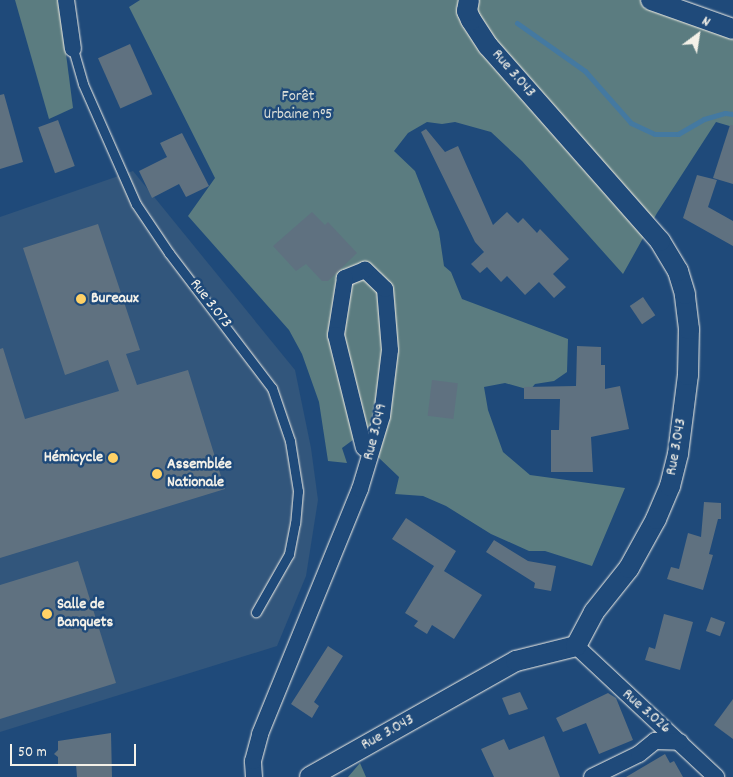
<!DOCTYPE html>
<html>
<head>
<meta charset="utf-8">
<style>
	body { margin:0 }
	#map { position:relative; width:733px; height:777px; overflow:hidden; background:#1f4a7a; font-family:Dekko,sans-serif }
	div>[style] { position:absolute }
	.built>* { inset:0; background:#32567c }
	.green>* { inset:0; background:#5b7c80 }
	.stream>* { height:5px; margin:-2.5px; padding:0 2.5px; transform-origin:2.5px; border-radius:2.5px; background:#4479a1 }
	.building>* { inset:0; background:#5f7180; transform-origin:0 0 }
	.roads { filter:drop-shadow(0 0 1px #f4f1e8) drop-shadow(0 0 1px #f4f1e8) }
	.service>* { height:9px; margin:-4.5px; padding:0 4.5px; transform-origin:4.5px; border-radius:4.5px; background:#1f4a7a }
	.minor>* { height:16px; margin:-8px; padding:0 8px; transform-origin:8px; border-radius:8px; background:#1f4a7a }
	.tertiary>* { height:20px; margin:-10px; padding:0 10px; transform-origin:10px; border-radius:10px; background:#1f4a7a }
	.dots>* { width:14px; height:14px; translate:-50% -50%; box-sizing:border-box; border:2px solid #1f4a7a; border-radius:50% }
	span { translate:-50% -50%; white-space:nowrap; text-align:center; line-height:1.15; -webkit-text-stroke:5px #1f4a7a; paint-order:stroke }
	.street-label { font-size:16px; color:#f4f1e8 }
	.park-label { font-size:16px; color:#dddfd8 }
	.poi-label { font-size:16px; color:#f4f1e8; font-weight:700 }
	.left { translate:0 -50%; text-align:left }
	.right { translate:-100% -50%; text-align:right }
	.north { position:absolute; left:673px; top:10px; width:50px; height:50px; -webkit-text-stroke:4px #1f4a7a; paint-order:stroke; rotate:31deg; font-size:14px; font-weight:700; line-height:20px; text-align:center; color:#f4f1e8 }
	.north::after { content:''; display:block; margin:auto; width:18px; height:22px; background:#f4f1e8; clip-path:polygon(50% 0,100% 100%,50% 72%,0 100%) }
	.scale { position:absolute; left:10px; top:744px; width:126px; height:22px; box-sizing:border-box; border:2px solid #f4f1e8; border-top:0; padding-left:6px; font-size:15px; line-height:18px; white-space:nowrap; color:#f4f1e8; -webkit-text-stroke:4px #1f4a7a; paint-order:stroke }
</style>
</head>
<body>
<div id="map">
	<div class="built">
		<div style="clip-path:polygon(133px 171px,295px 370px,311px 448px,318px 500px,306px 576px,277px 646px,0 732px,0 217px)"></div>
	</div>
	<div class="green">
		<div style="clip-path:polygon(15px 0,59px 0,73px 108px,49px 119px)"></div>
		<div style="clip-path:polygon(140px 0,652px 0,733px 28px,733px 127px,716px 122px,657px 213px,623px 274px,522px 161px,491px 132px,455px 122px,442px 124px,427px 122px,408px 133px,394px 151px,415px 171px,439px 232px,444px 266px,451px 272px,462px 299px,568px 339px,567px 372px,554px 381px,535px 384px,530px 390px,505px 383px,484px 387px,488px 410px,503px 452px,530px 475px,625px 488px,592px 566px,545px 551px,529px 551px,491px 534px,446px 506px,423px 496px,395px 494px,399px 477px,357px 437px,342px 448px,347px 463px,328px 461px,319px 402px,302px 354px,289px 330px,188px 216px,215px 178px,129px 7px)"></div>
		<div style="clip-path:polygon(360px 763px,366px 777px,348px 777px)"></div>
	</div>
	<div class="stream">
		<div style="left:517px;top:23px;width:83px;rotate:35.2deg"></div>
		<div style="left:585px;top:71px;width:69px;rotate:48.5deg"></div>
		<div style="left:631px;top:123px;width:26px;rotate:25deg"></div>
		<div style="left:655px;top:134px;width:23px"></div>
		<div style="left:678px;top:134px;width:30px;rotate:-30deg"></div>
		<div style="left:704px;top:119px;width:22px;rotate:-16deg"></div>
		<div style="left:725px;top:113px;width:8px;rotate:7deg"></div>
	</div>
	<div class="building">
		<div style="left:130px;top:44px;width:55px;height:35px;rotate:66deg"></div>
		<div style="clip-path:polygon(4px 94px,23px 162px,0 169px,0 95px)"></div>
		<div style="left:58px;top:120px;width:49px;height:21px;rotate:70deg"></div>
		<div style="clip-path:polygon(730px 125px,733px 125px,733px 184px,713px 178px)"></div>
		<div style="clip-path:polygon(426px 129px,445px 152px,458px 146px,493px 225px,507px 212px,518px 223px,523px 218px,537px 233px,540px 229px,569px 259px,553px 274px,566px 287px,554px 298px,539px 282px,525px 295px,507px 276px,501px 282px,487px 267px,480px 273px,471px 264px,484px 252px,475px 242px,421px 132px)"></div>
		<div style="clip-path:polygon(182px 133px,209px 186px,186px 197px,179px 184px,152px 198px,139px 171px,167px 157px,160px 143px)"></div>
		<div style="clip-path:polygon(697px 175px,717px 180px,708px 207px,733px 221px,733px 246px,683px 218px)"></div>
		<div style="clip-path:polygon(312px 212px,325px 225px,328px 222px,357px 253px,328px 281px,322px 281px,306px 264px,296px 271px,273px 246px)"></div>
		<div style="clip-path:polygon(98px 224px,140px 350px,126px 354px,137px 385px,188px 370px,225px 489px,0 558px,0 349px,3px 348px,25px 419px,119px 391px,108px 360px,65px 375px,23px 248px)"></div>
		<div style="left:643px;top:297px;width:22px;height:16px;rotate:56deg"></div>
		<div style="clip-path:polygon(577px 346px,601px 347px,601px 365px,605px 365px,605px 389px,620px 386px,629px 429px,591px 437px,593px 472px,551px 472px,551px 430px,559px 430px,560px 399px,524px 399px,524px 387px,576px 386px)"></div>
		<div style="left:432px;top:380px;width:26px;height:36px;rotate:7deg"></div>
		<div style="clip-path:polygon(704px 502px,721px 503px,721px 519px,718px 519px,709px 554px,713px 555px,703px 590px,667px 579px,671px 567px,679px 569px,688px 533px,701px 537px)"></div>
		<div style="clip-path:polygon(406px 518px,456px 551px,444px 571px,482px 595px,454px 639px,432px 625px,427px 634px,414px 626px,418px 621px,405px 613px,434px 566px,392px 539px)"></div>
		<div style="clip-path:polygon(494px 540px,528px 561px,556px 566px,551px 591px,534px 588px,535px 583px,486px 552px)"></div>
		<div style="clip-path:polygon(78px 561px,116px 683px,0 719px,0 585px)"></div>
		<div style="clip-path:polygon(664px 614px,693px 622px,680px 670px,645px 660px,649px 647px,655px 649px)"></div>
		<div style="left:711px;top:617px;width:15px;height:15px;rotate:20deg"></div>
		<div style="clip-path:polygon(328px 646px,343px 656px,314px 702px,319px 706px,312px 718px,291px 704px)"></div>
		<div style="clip-path:polygon(520px 692px,528px 709px,509px 715px,502px 698px)"></div>
		<div style="clip-path:polygon(608px 693px,616px 698px,633px 740px,599px 754px,586px 723px,563px 732px,556px 718px)"></div>
		<div style="clip-path:polygon(733px 699px,733px 739px,714px 725px)"></div>
		<div style="clip-path:polygon(111px 733px,112px 777px,77px 777px,76px 764px,58px 765px,58px 757px,54px 754px,58px 750px,58px 741px)"></div>
		<div style="clip-path:polygon(544px 736px,560px 777px,494px 777px,481px 749px,504px 739px,509px 750px)"></div>
		<div style="clip-path:polygon(665px 754px,670px 763px,674px 761px,683px 777px,626px 777px)"></div>
	</div>
	<div class="roads">
		<div class="service">
			<div style="left:73px;top:49px;width:36px;rotate:74deg"></div>
			<div style="left:83px;top:84px;width:131px;rotate:66.2deg"></div>
			<div style="left:136px;top:204px;width:59px;rotate:56deg"></div>
			<div style="left:169px;top:253px;width:170px;rotate:52.7deg"></div>
			<div style="left:272px;top:388px;width:56px;rotate:71.2deg"></div>
			<div style="left:290px;top:441px;width:51px;rotate:80.9deg"></div>
			<div style="left:298px;top:491px;width:32px;rotate:95deg"></div>
			<div style="left:295px;top:523px;width:32px;rotate:101deg"></div>
			<div style="left:289px;top:554px;width:67px;rotate:119.6deg"></div>
		</div>
		<div class="minor">
			<div style="left:66px;top:0;width:49px;rotate:81.9deg"></div>
			<div style="left:576px;top:646px;width:192px;rotate:43.1deg"></div>
			<div style="left:254px;top:777px;width:16px;rotate:-94deg"></div>
			<div style="left:253px;top:761px;width:28px;rotate:-75deg"></div>
			<div style="left:260px;top:734px;width:265px;rotate:-67.8deg"></div>
			<div style="left:360px;top:489px;width:76px;rotate:-73.2deg"></div>
			<div style="left:382px;top:416px;width:66px;rotate:-83.1deg"></div>
			<div style="left:390px;top:350px;width:61px;rotate:-94.7deg"></div>
			<div style="left:385px;top:289px;width:28px;rotate:-136deg"></div>
			<div style="left:365px;top:270px;width:22px;rotate:158deg"></div>
			<div style="left:345px;top:278px;width:58px;rotate:99deg"></div>
			<div style="left:336px;top:335px;width:116px;rotate:76.1deg"></div>
			<div style="left:592px;top:777px;width:52px;rotate:-26.1deg"></div>
			<div style="left:639px;top:754px;width:21px;rotate:-39deg"></div>
			<div style="left:655px;top:741px;width:25px;rotate:2deg"></div>
		</div>
		<div class="tertiary">
			<div style="left:651px;top:0;width:87px;rotate:19.5deg"></div>
			<div style="left:310px;top:777px;width:236px;rotate:-29.4deg"></div>
			<div style="left:516px;top:661px;width:62px;rotate:-14deg"></div>
			<div style="left:576px;top:646px;width:38px;rotate:-62deg"></div>
			<div style="left:594px;top:612px;width:56px;rotate:-51.5deg"></div>
			<div style="left:629px;top:568px;width:56px;rotate:-61.1deg"></div>
			<div style="left:656px;top:519px;width:36px;rotate:-67deg"></div>
			<div style="left:670px;top:486px;width:33px;rotate:-76deg"></div>
			<div style="left:678px;top:454px;width:80px;rotate:-82.8deg"></div>
			<div style="left:688px;top:375px;width:46px;rotate:-88.8deg"></div>
			<div style="left:689px;top:329px;width:35px;rotate:-97deg"></div>
			<div style="left:685px;top:294px;width:24px;rotate:-107deg"></div>
			<div style="left:678px;top:271px;width:35px;rotate:-121deg"></div>
			<div style="left:660px;top:241px;width:260px;rotate:-131.4deg"></div>
			<div style="left:488px;top:46px;width:31px;rotate:-123deg"></div>
			<div style="left:471px;top:20px;width:10px;rotate:-114deg"></div>
			<div style="left:467px;top:11px;width:11px;rotate:-80deg"></div>
		</div>
	</div>
	<div class="dots">
		<div style="left:81px;top:299px;background:#ffd166"></div>
		<div style="left:113px;top:458px;background:#ffd166"></div>
		<div style="left:157px;top:474px;background:#ffd166"></div>
		<div style="left:47px;top:614px;background:#ffd166"></div>
	</div>
	<div class="street-label">
		<span style="left:513px;top:74px;rotate:49deg">Rue 3.043</span>
		<span style="left:210px;top:304px;rotate:52deg">Rue 3.073</span>
		<span style="left:376px;top:432px;rotate:-76deg">Rue 3.049</span>
		<span style="left:677px;top:447px;rotate:-80deg">Rue 3.043</span>
		<span style="left:646px;top:712px;rotate:41deg">Rue 3.026</span>
		<span style="left:388px;top:733px;rotate:-29deg">Rue 3.043</span>
	</div>
	<div class="park-label">
		<span style="left:298px;top:106px">Forêt<br>Urbaine n°5</span>
	</div>
	<div class="poi-label">
		<span class="left" style="left:91px;top:299px">Bureaux</span>
		<span class="right" style="left:103px;top:458px">Hémicycle</span>
		<span class="left" style="left:167px;top:474px">Assemblée<br>Nationale</span>
		<span class="left" style="left:57px;top:614px">Salle de<br>Banquets</span>
	</div>
	<div class="north">N</div>
	<div class="scale">50 m</div>
</div>
</body>
</html>
